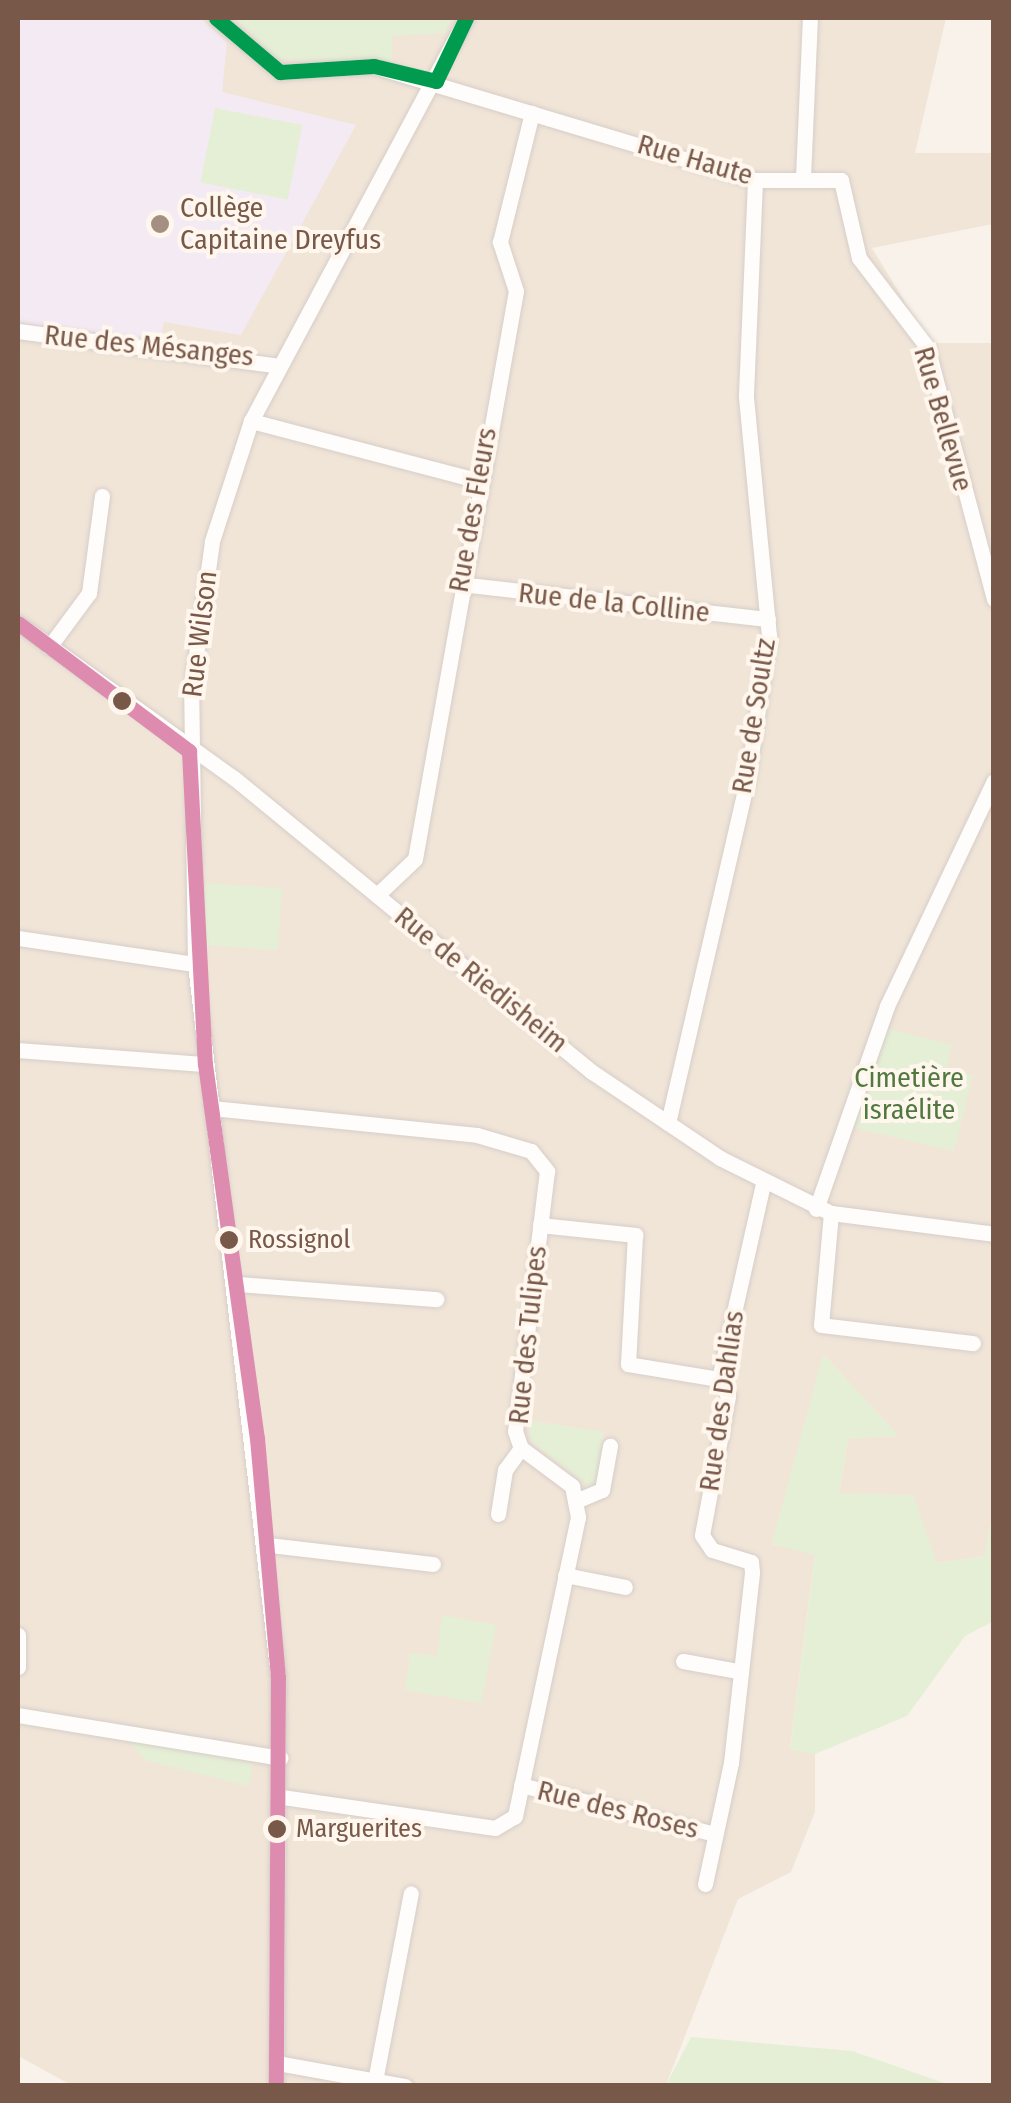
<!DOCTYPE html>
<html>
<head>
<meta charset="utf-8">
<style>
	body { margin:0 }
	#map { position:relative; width:1011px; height:2103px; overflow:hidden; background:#f8f2eb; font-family:"Fira Sans Condensed",sans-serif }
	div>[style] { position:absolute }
	.residential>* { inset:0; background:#f1e5d8 }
	.education>* { inset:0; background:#f4eaf3 }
	.green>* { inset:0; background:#e5efd6; transform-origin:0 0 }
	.roads { filter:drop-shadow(0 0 2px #d6cec8) drop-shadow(0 0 2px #d6cec8) }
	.minor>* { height:15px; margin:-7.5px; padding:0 7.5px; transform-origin:7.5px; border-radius:7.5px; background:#fefdfc }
	.bus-1>* { height:15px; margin:-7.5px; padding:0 7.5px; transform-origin:7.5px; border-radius:7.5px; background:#dd8cb0 }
	.bus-2>* { height:15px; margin:-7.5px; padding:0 7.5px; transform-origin:7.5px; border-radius:7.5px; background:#009b4e }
	.dots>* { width:28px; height:28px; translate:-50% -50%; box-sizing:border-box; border:5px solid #fff7ed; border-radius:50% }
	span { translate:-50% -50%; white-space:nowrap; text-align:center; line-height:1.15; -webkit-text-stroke:8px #fff7ed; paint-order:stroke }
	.bus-label { font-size:26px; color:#785849 }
	.left { translate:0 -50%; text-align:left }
	.street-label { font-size:28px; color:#785849 }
	.poi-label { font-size:28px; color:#785849 }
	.park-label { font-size:28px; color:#51783e }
	.frame { position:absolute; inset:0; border:20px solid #785849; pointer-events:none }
</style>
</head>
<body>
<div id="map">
	<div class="residential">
		<div style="clip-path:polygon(18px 18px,946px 18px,915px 153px,993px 153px,993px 224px,872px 248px,930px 343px,993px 343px,993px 1512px,985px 1556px,937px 1563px,839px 1493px,848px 1438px,898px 1436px,824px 1355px,772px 1544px,815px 1554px,790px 1749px,815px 1754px,815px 1812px,791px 1872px,738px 1899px,666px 2085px,73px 2086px,18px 2056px)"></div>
	</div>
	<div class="education">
		<div style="clip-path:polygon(18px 18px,200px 18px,227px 43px,222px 92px,356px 125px,241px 335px,164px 322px,159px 342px,18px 327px)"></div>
	</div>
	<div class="green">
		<div style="clip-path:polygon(235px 18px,452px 18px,445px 33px,392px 36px,392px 61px,276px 59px)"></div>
		<div style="left:215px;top:108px;width:89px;height:76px;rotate:11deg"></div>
		<div style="left:205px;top:883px;width:77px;height:62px;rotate:4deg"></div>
		<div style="clip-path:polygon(885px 1028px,952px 1045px,946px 1070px,973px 1075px,954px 1151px,850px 1127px)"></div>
		<div style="clip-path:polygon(823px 1354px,899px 1436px,848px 1439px,839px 1493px,913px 1495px,937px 1563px,985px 1556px,993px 1512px,994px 1621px,965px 1636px,907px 1716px,815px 1754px,790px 1750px,815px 1555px,772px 1544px)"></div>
		<div style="clip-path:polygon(527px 1420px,604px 1432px,594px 1489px,532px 1443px)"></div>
		<div style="clip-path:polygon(442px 1615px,496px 1625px,481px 1703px,405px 1690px,410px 1653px,437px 1656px)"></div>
		<div style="clip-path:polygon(128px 1740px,253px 1763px,248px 1786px,145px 1760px)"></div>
		<div style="clip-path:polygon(691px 2037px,852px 2051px,950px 2085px,666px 2085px)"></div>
	</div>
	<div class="roads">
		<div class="minor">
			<div style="left:216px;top:18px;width:84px;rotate:40.2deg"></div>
			<div style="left:280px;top:72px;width:94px;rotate:-3.7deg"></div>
			<div style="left:374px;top:66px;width:398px;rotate:16.7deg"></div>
			<div style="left:755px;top:180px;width:86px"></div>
			<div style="left:841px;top:180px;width:80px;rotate:77deg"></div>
			<div style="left:859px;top:258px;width:112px;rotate:52.6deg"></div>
			<div style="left:927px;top:347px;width:261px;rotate:75.1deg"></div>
			<div style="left:803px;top:177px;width:159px;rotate:-87.5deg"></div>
			<div style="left:18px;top:331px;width:264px;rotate:7.6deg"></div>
			<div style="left:251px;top:421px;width:233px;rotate:14.7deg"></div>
			<div style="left:460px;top:584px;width:310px;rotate:6.5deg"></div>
			<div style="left:18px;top:623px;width:266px;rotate:35.7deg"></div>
			<div style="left:234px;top:778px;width:463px;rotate:39.4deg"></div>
			<div style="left:592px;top:1072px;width:154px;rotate:33.9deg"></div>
			<div style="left:720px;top:1158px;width:124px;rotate:26.4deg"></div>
			<div style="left:831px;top:1213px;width:164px;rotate:7.3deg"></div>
			<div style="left:49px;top:647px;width:67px;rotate:-53.5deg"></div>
			<div style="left:89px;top:593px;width:98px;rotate:-82.4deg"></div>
			<div style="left:377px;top:895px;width:52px;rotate:-43.5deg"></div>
			<div style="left:415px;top:859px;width:577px;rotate:-79.92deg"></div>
			<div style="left:516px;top:291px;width:52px;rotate:-108.1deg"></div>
			<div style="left:500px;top:242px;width:133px;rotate:-76.1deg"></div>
			<div style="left:18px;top:938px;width:179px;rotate:8.4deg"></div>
			<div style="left:18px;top:1050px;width:188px;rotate:4.3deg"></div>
			<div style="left:212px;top:1108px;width:266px;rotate:5.8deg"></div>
			<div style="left:477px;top:1135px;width:56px;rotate:16.5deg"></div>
			<div style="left:531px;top:1151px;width:26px;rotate:51deg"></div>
			<div style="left:547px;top:1171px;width:262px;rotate:97deg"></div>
			<div style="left:515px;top:1431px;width:18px;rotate:71deg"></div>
			<div style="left:521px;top:1448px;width:64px;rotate:36.7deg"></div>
			<div style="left:572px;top:1486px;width:32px;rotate:79deg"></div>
			<div style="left:578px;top:1517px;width:306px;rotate:101.9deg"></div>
			<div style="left:515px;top:1816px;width:23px;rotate:149deg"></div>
			<div style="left:495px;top:1828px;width:214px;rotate:-171.7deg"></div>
			<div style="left:668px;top:1123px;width:350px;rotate:-77deg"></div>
			<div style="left:747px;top:782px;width:148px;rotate:-81.4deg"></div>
			<div style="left:769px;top:636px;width:242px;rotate:-95.5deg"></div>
			<div style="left:746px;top:395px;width:215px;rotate:-87.6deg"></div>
			<div style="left:816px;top:1209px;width:215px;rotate:-70.7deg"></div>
			<div style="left:887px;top:1006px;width:249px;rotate:-64.6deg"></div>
			<div style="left:831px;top:1213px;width:112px;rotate:95.1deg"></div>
			<div style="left:821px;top:1325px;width:153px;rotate:6.8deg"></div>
			<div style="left:540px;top:1225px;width:96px;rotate:6deg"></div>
			<div style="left:635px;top:1235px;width:129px;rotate:93.1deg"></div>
			<div style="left:628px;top:1364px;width:92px;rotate:9.4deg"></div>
			<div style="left:239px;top:1284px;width:198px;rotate:4.4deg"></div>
			<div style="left:578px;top:1500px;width:26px;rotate:-23deg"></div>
			<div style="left:602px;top:1490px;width:45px;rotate:-79.7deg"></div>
			<div style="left:498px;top:1514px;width:45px;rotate:-81deg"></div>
			<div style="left:505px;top:1470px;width:27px;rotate:-54deg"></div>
			<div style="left:269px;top:1545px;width:165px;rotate:6.6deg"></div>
			<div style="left:565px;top:1575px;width:61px;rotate:11.3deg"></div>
			<div style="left:18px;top:1635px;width:32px;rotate:90deg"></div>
			<div style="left:683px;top:1661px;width:56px;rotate:10.3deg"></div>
			<div style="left:18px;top:1715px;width:266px;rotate:9.3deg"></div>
			<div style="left:521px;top:1785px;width:200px;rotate:14.2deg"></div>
			<div style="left:705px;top:1884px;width:124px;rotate:-77.9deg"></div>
			<div style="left:731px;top:1763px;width:192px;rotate:-83.7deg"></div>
			<div style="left:752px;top:1572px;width:10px;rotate:-96deg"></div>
			<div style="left:751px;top:1562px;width:41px;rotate:-162.9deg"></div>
			<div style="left:712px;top:1550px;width:18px;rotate:-124deg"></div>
			<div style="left:702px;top:1535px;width:141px;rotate:-79.4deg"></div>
			<div style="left:728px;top:1396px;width:19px;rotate:-118deg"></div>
			<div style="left:719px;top:1379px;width:201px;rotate:-77.3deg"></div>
			<div style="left:277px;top:2063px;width:130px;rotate:10.2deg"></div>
			<div style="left:375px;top:2081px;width:191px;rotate:-79.2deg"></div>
			<div style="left:276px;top:2086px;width:409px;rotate:-89.7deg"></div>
			<div style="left:278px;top:1677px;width:718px;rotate:-96.64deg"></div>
			<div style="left:195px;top:964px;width:273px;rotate:-90.8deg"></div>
			<div style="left:191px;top:691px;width:151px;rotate:-82deg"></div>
			<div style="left:212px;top:541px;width:126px;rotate:-72deg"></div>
			<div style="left:251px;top:421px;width:457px;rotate:-61.9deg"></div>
		</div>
	</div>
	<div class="bus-1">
		<div style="left:18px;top:623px;width:214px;rotate:36.8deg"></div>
		<div style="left:189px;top:751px;width:313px;rotate:87.1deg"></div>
		<div style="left:205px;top:1064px;width:378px;rotate:82.1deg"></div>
		<div style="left:257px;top:1438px;width:240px;rotate:85deg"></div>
		<div style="left:278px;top:1677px;width:409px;rotate:90.3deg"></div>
	</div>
	<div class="bus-2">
		<div style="left:216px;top:18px;width:84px;rotate:40.2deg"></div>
		<div style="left:280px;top:72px;width:94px;rotate:-3.7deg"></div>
		<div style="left:374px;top:66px;width:64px;rotate:13.6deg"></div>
		<div style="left:436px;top:81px;width:70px;rotate:-64.5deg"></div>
	</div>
	<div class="dots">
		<div style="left:160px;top:224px;background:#a58e82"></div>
		<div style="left:122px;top:701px;background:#785849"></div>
		<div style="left:229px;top:1240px;background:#785849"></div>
		<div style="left:277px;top:1829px;background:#785849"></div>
	</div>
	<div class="bus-label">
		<span class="left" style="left:248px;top:1240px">Rossignol</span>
		<span class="left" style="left:296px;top:1829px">Marguerites</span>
	</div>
	<div class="street-label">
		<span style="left:695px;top:160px;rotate:16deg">Rue Haute</span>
		<span style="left:149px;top:346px;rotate:6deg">Rue des Mésanges</span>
		<span style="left:943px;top:419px;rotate:74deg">Rue Bellevue</span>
		<span style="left:473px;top:510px;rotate:-80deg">Rue des Fleurs</span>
		<span style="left:614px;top:603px;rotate:6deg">Rue de la Colline</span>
		<span style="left:200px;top:634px;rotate:-83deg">Rue Wilson</span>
		<span style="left:754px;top:716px;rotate:-81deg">Rue de Soultz</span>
		<span style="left:481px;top:980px;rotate:39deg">Rue de Riedisheim</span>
		<span style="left:528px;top:1335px;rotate:-84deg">Rue des Tulipes</span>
		<span style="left:722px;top:1401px;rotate:-82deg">Rue des Dahlias</span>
		<span style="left:618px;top:1810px;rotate:14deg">Rue des Roses</span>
	</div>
	<div class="poi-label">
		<span class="left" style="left:180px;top:224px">Collège<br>Capitaine Dreyfus</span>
	</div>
	<div class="park-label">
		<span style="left:909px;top:1094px">Cimetière<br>israélite</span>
	</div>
	<div class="frame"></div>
</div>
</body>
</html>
